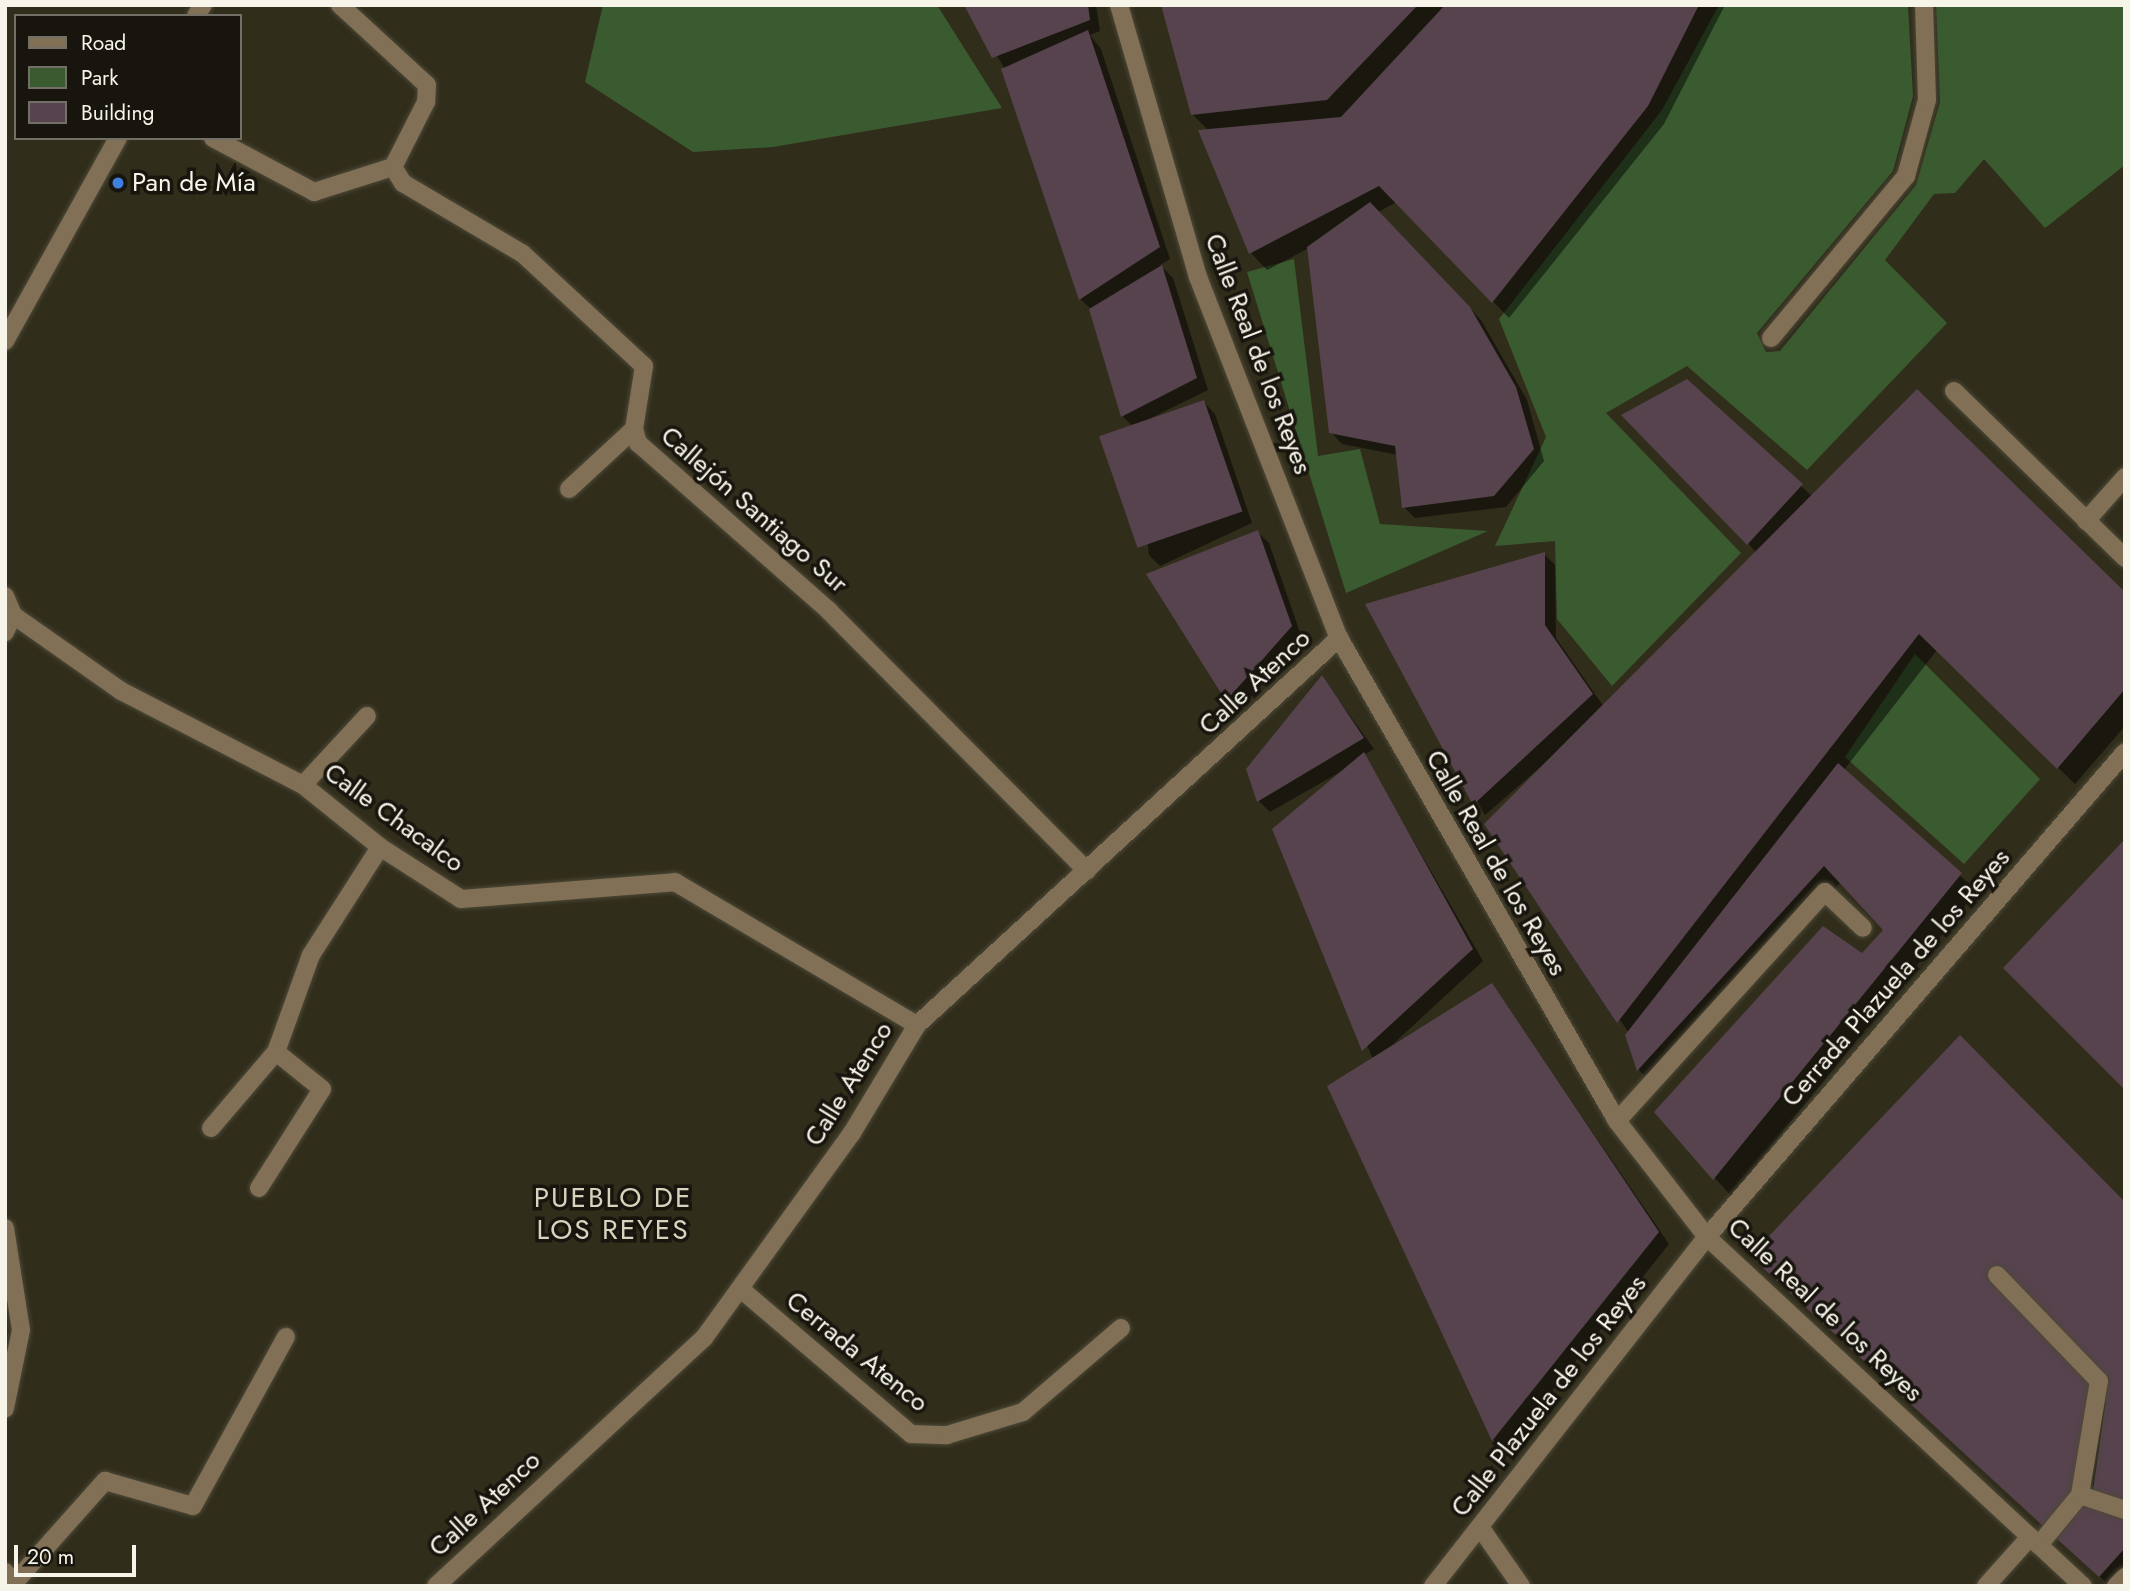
<!DOCTYPE html>
<html>
<head>
<meta charset="utf-8">
<style>
	body { margin:0 }
	#map { position:relative; width:2130px; height:1591px; overflow:hidden; background:#312d1b; font-family:Jost,sans-serif }
	div>[style] { position:absolute }
	.green>* { inset:0; background:#3a5b30 }
	.shadow>* { inset:0; background:#0007 }
	.building>* { inset:0; background:#56434e; transform-origin:0 0 }
	.roads { filter:drop-shadow(0 0 2px #4d4938) drop-shadow(0 0 2px #4d4938) }
	.service>* { height:18px; margin:-9px; padding:0 9px; transform-origin:9px; border-radius:9px; background:#817055 }
	.pedestrian>* { height:18px; margin:-9px; padding:0 9px; transform-origin:9px; border-radius:9px; background:#817055 }
	.minor>* { height:18px; margin:-9px; padding:0 9px; transform-origin:9px; border-radius:9px; background:#817055 }
	.dots>* { width:19px; height:19px; translate:-50% -50%; box-sizing:border-box; border:4px solid #17150e; border-radius:50% }
	span { translate:-50% -50%; white-space:nowrap; text-align:center; line-height:1.15; -webkit-text-stroke:7px #17150e; paint-order:stroke }
	.poi-label { font-size:26px; color:#f7f5e9 }
	.left { translate:0 -50%; text-align:left }
	.street-label { font-size:26px; color:#f7f5e9 }
	.neighbourhood-label { font-size:28px; color:#d7d3bd; letter-spacing:2px }
	.frame { position:absolute; inset:0; border:7px solid #f7f5e9; pointer-events:none }
	.legend { position:absolute; left:14px; top:14px; width:228px; height:126px; box-sizing:border-box; background:#17150e; border:2px solid #716f66; margin:0; padding:9px 12px; list-style:none; font-size:21px; color:#f7f5e9 }
	.legend li { display:flex; align-items:center; gap:14px; height:35px }
	.legend b { width:35px; border:2px solid #716f66 }
	.scale { position:absolute; left:14px; top:1545px; width:122px; height:32px; box-sizing:border-box; border:4px solid #f7f5e9; border-top:0; padding-left:9px; font-size:21px; line-height:24px; white-space:nowrap; color:#f7f5e9; -webkit-text-stroke:5px #17150e; paint-order:stroke }
</style>
</head>
<body>
<div id="map">
	<div class="green">
		<div style="clip-path:polygon(603px 5px,937px 5px,1002px 108px,773px 147px,693px 152px,585px 82px)"></div>
		<div style="clip-path:polygon(1719px 5px,1908px 5px,1913px 96px,1893px 171px,1757px 333px,1766px 352px,1780px 351px,1916px 185px,1940px 102px,1936px 5px,2125px 5px,2125px 165px,2045px 228px,1984px 159px,1955px 193px,1934px 194px,1885px 260px,1947px 323px,1807px 470px,1687px 366px,1606px 413px,1741px 553px,1612px 686px,1557px 619px,1555px 541px,1495px 546px,1546px 437px,1499px 319px,1662px 110px)"></div>
		<div style="clip-path:polygon(1294px 259px,1318px 456px,1360px 449px,1380px 524px,1488px 531px,1346px 593px,1247px 272px)"></div>
		<div style="clip-path:polygon(1915px 654px,2040px 779px,1964px 864px,1845px 757px)"></div>
	</div>
	<div class="shadow">
		<div style="clip-path:polygon(966px 5px,1096px 5px,1100px 31px,1090px 35px,1101px 49px,1170px 259px,1160px 265px,1173px 278px,1208px 390px,1147px 420px,1204px 402px,1215px 414px,1252px 523px,1160px 566px,1149px 555px,1134px 427px,1122px 416px,1091px 309px,1080px 299px,1005px 69px)"></div>
		<div style="clip-path:polygon(1162px 5px,1725px 5px,1664px 124px,1509px 318px,1397px 202px,1378px 212px,1481px 320px,1527px 400px,1544px 461px,1506px 507px,1415px 518px,1404px 507px,1398px 455px,1342px 444px,1331px 432px,1309px 248px,1267px 270px,1251px 253px,1209px 131px,1193px 115px)"></div>
		<div style="clip-path:polygon(1624px 416px,1801px 486px,1813px 497px,2125px 594px,2125px 726px,2075px 784px,1937px 650px,1844px 770px,1977px 891px,1731px 1196px,1656px 1112px,1862px 956px,1885px 930px,1841px 882px,1655px 1087px,1639px 1070px,1629px 1033px,1487px 825px,1567px 744px,1485px 815px,1368px 605px,1544px 554px,1555px 565px,1556px 638px,1604px 707px,1757px 553px)"></div>
		<div style="clip-path:polygon(1257px 532px,1269px 543px,1302px 638px,1239px 711px,1149px 575px)"></div>
		<div style="clip-path:polygon(1322px 677px,1374px 749px,1364px 755px,1483px 961px,1392px 1045px,1492px 985px,1669px 1244px,1504px 1451px,1494px 1440px,1329px 1086px,1373px 1059px,1274px 830px,1347px 768px,1270px 812px,1259px 801px,1248px 769px)"></div>
		<div style="clip-path:polygon(evenodd,2125px 1204px,2125px 1515px,2098px 1493px,2096px 1511px,2125px 1521px,2125px 1571px,2110px 1586px,1775px 1278px,2125px 1204px,2014px 1290px,2027px 1291px,2111px 1378px,2107px 1404px,2009px 1302px,2014px 1290px)"></div>
	</div>
	<div class="building">
		<div style="clip-path:polygon(964px 5px,1088px 5px,1090px 20px,992px 58px)"></div>
		<div style="clip-path:polygon(1161px 5px,1418px 5px,1327px 100px,1191px 115px)"></div>
		<div style="clip-path:polygon(1445px 5px,1699px 5px,1648px 106px,1492px 303px,1379px 186px,1249px 254px,1198px 130px,1341px 117px)"></div>
		<div style="clip-path:polygon(1088px 30px,1160px 247px,1079px 300px,1001px 69px)"></div>
		<div style="clip-path:polygon(1370px 202px,1470px 307px,1516px 387px,1534px 449px,1494px 496px,1402px 508px,1395px 446px,1329px 433px,1307px 247px)"></div>
		<div style="clip-path:polygon(1162px 265px,1197px 378px,1121px 417px,1089px 309px)"></div>
		<div style="clip-path:polygon(1687px 379px,1803px 484px,1747px 545px,1621px 415px)"></div>
		<div style="clip-path:polygon(1917px 389px,2125px 592px,2125px 689px,2057px 769px,1919px 634px,1617px 1023px,1484px 824px)"></div>
		<div style="left:1204px;top:400px;width:118px;height:111px;rotate:71deg"></div>
		<div style="clip-path:polygon(1258px 530px,1292px 626px,1226px 701px,1146px 574px)"></div>
		<div style="clip-path:polygon(1545px 552px,1545px 625px,1593px 694px,1473px 805px,1365px 604px)"></div>
		<div style="clip-path:polygon(1322px 675px,1364px 738px,1257px 802px,1246px 769px)"></div>
		<div style="clip-path:polygon(1364px 752px,1473px 949px,1362px 1051px,1272px 829px)"></div>
		<div style="clip-path:polygon(1838px 763px,1962px 873px,1713px 1180px,1654px 1112px,1823px 926px,1862px 953px,1883px 930px,1824px 866px,1637px 1071px,1625px 1035px)"></div>
		<div style="clip-path:polygon(2125px 839px,2125px 1090px,2003px 968px)"></div>
		<div style="clip-path:polygon(1492px 983px,1659px 1232px,1492px 1441px,1327px 1086px)"></div>
		<div style="clip-path:polygon(1960px 1035px,2125px 1202px,2125px 1502px,2093px 1490px,2109px 1379px,2004px 1269px,1996px 1266px,1988px 1278px,2090px 1385px,2074px 1488px,2043px 1526px,1750px 1256px)"></div>
		<div style="clip-path:polygon(2082px 1505px,2125px 1519px,2125px 1548px,2099px 1577px,2056px 1538px)"></div>
	</div>
	<div class="roads">
		<div class="service">
			<div style="left:213px;top:138px;width:115px;rotate:28.1deg"></div>
			<div style="left:1771px;top:338px;width:211px;rotate:-50.2deg"></div>
			<div style="left:1906px;top:176px;width:79px;rotate:-74.6deg"></div>
			<div style="left:1927px;top:100px;width:95px;rotate:-91.8deg"></div>
			<div style="left:1997px;top:1275px;width:147px;rotate:46.1deg"></div>
			<div style="left:2099px;top:1381px;width:116px;rotate:99.5deg"></div>
			<div style="left:2080px;top:1495px;width:65px;rotate:129.4deg"></div>
			<div style="left:2080px;top:1495px;width:47px;rotate:18.4deg"></div>
		</div>
		<div class="pedestrian">
			<div style="left:314px;top:192px;width:83px;rotate:-17.6deg"></div>
			<div style="left:569px;top:489px;width:88px;rotate:-42.7deg"></div>
			<div style="left:14px;top:1583px;width:137px;rotate:-48.3deg"></div>
			<div style="left:105px;top:1481px;width:91px;rotate:15.9deg"></div>
			<div style="left:193px;top:1506px;width:193px;rotate:-61.2deg"></div>
		</div>
		<div class="minor">
			<div style="left:340px;top:5px;width:118px;rotate:42.6deg"></div>
			<div style="left:427px;top:85px;width:17px;rotate:93deg"></div>
			<div style="left:426px;top:102px;width:73px;rotate:116.9deg"></div>
			<div style="left:393px;top:167px;width:19px;rotate:58deg"></div>
			<div style="left:403px;top:183px;width:139px;rotate:30.6deg"></div>
			<div style="left:523px;top:254px;width:165px;rotate:42.8deg"></div>
			<div style="left:644px;top:366px;width:64px;rotate:99deg"></div>
			<div style="left:634px;top:429px;width:15px;rotate:74deg"></div>
			<div style="left:638px;top:443px;width:254px;rotate:41.3deg"></div>
			<div style="left:829px;top:611px;width:366px;rotate:45.2deg"></div>
			<div style="left:1119px;top:5px;width:283px;rotate:73.8deg"></div>
			<div style="left:1198px;top:277px;width:388px;rotate:68.7deg"></div>
			<div style="left:1339px;top:638px;width:557px;rotate:60.08deg"></div>
			<div style="left:1617px;top:1121px;width:147px;rotate:52.2deg"></div>
			<div style="left:1707px;top:1237px;width:513px;rotate:42.87deg"></div>
			<div style="left:196px;top:16px;width:13px;rotate:-58deg"></div>
			<div style="left:5px;top:341px;width:232px;rotate:-60.9deg"></div>
			<div style="left:1954px;top:391px;width:239px;rotate:44.3deg"></div>
			<div style="left:2086px;top:521px;width:59px;rotate:-48.4deg"></div>
			<div style="left:5px;top:596px;width:21px;rotate:67deg"></div>
			<div style="left:13px;top:615px;width:19px;rotate:115deg"></div>
			<div style="left:13px;top:615px;width:132px;rotate:35.1deg"></div>
			<div style="left:121px;top:691px;width:205px;rotate:27.3deg"></div>
			<div style="left:303px;top:785px;width:99px;rotate:38.8deg"></div>
			<div style="left:380px;top:847px;width:96px;rotate:32.7deg"></div>
			<div style="left:461px;top:899px;width:215px;rotate:-4.5deg"></div>
			<div style="left:675px;top:882px;width:281px;rotate:30.6deg"></div>
			<div style="left:303px;top:785px;width:94px;rotate:-47.2deg"></div>
			<div style="left:1617px;top:1121px;width:309px;rotate:-47.8deg"></div>
			<div style="left:1825px;top:892px;width:52px;rotate:43.5deg"></div>
			<div style="left:211px;top:1128px;width:100px;rotate:-49.5deg"></div>
			<div style="left:276px;top:1052px;width:103px;rotate:-70.2deg"></div>
			<div style="left:311px;top:955px;width:128px;rotate:-57.4deg"></div>
			<div style="left:259px;top:1188px;width:117px;rotate:-57.5deg"></div>
			<div style="left:322px;top:1089px;width:59px;rotate:-141.2deg"></div>
			<div style="left:5px;top:1228px;width:103px;rotate:81.1deg"></div>
			<div style="left:21px;top:1330px;width:80px;rotate:101.6deg"></div>
			<div style="left:743px;top:1291px;width:221px;rotate:40.4deg"></div>
			<div style="left:911px;top:1434px;width:36px;rotate:2deg"></div>
			<div style="left:947px;top:1435px;width:79px;rotate:-16.8deg"></div>
			<div style="left:1023px;top:1412px;width:129px;rotate:-40.6deg"></div>
			<div style="left:1480px;top:1527px;width:72px;rotate:55.2deg"></div>
			<div style="left:5px;top:1572px;width:18px;rotate:52deg"></div>
			<div style="left:436px;top:1586px;width:365px;rotate:-42.8deg"></div>
			<div style="left:704px;top:1338px;width:253px;rotate:-54.2deg"></div>
			<div style="left:852px;top:1133px;width:126px;rotate:-59deg"></div>
			<div style="left:917px;top:1025px;width:573px;rotate:-42.52deg"></div>
			<div style="left:1433px;top:1586px;width:444px;rotate:-51.9deg"></div>
			<div style="left:1707px;top:1237px;width:640px;rotate:-49.24deg"></div>
			<div style="left:1986px;top:1586px;width:66px;rotate:-48.1deg"></div>
			<div style="left:2116px;top:1586px;width:13px;rotate:-45deg"></div>
		</div>
	</div>
	<div class="dots">
		<div style="left:118px;top:183px;background:#3f7fe0"></div>
	</div>
	<div class="poi-label">
		<span class="left" style="left:132px;top:183px">Pan de Mía</span>
	</div>
	<div class="street-label">
		<span style="left:1258px;top:354px;rotate:69deg">Calle Real de los Reyes</span>
		<span style="left:754px;top:510px;rotate:41deg">Callejón Santiago Sur</span>
		<span style="left:1255px;top:682px;rotate:-43deg">Calle Atenco</span>
		<span style="left:394px;top:818px;rotate:36deg">Calle Chacalco</span>
		<span style="left:1496px;top:863px;rotate:60deg">Calle Real de los Reyes</span>
		<span style="left:1896px;top:978px;rotate:-49deg">Cerrada Plazuela de los Reyes</span>
		<span style="left:849px;top:1084px;rotate:-58deg">Calle Atenco</span>
		<span style="left:1825px;top:1310px;rotate:43deg">Calle Real de los Reyes</span>
		<span style="left:857px;top:1352px;rotate:39deg">Cerrada Atenco</span>
		<span style="left:1549px;top:1396px;rotate:-52deg">Calle Plazuela de los Reyes</span>
		<span style="left:485px;top:1504px;rotate:-43deg">Calle Atenco</span>
	</div>
	<div class="neighbourhood-label">
		<span style="left:613px;top:1214px">PUEBLO DE<br>LOS REYES</span>
	</div>
	<div class="frame"></div>
	<ul class="legend">
	<li><b style="height:9px;background:#817055"></b>Road</li>
	<li><b style="height:19px;background:#3a5b30"></b>Park</li>
	<li><b style="height:19px;background:#56434e"></b>Building</li>
	</ul>
	<div class="scale">20 m</div>
</div>
</body>
</html>
